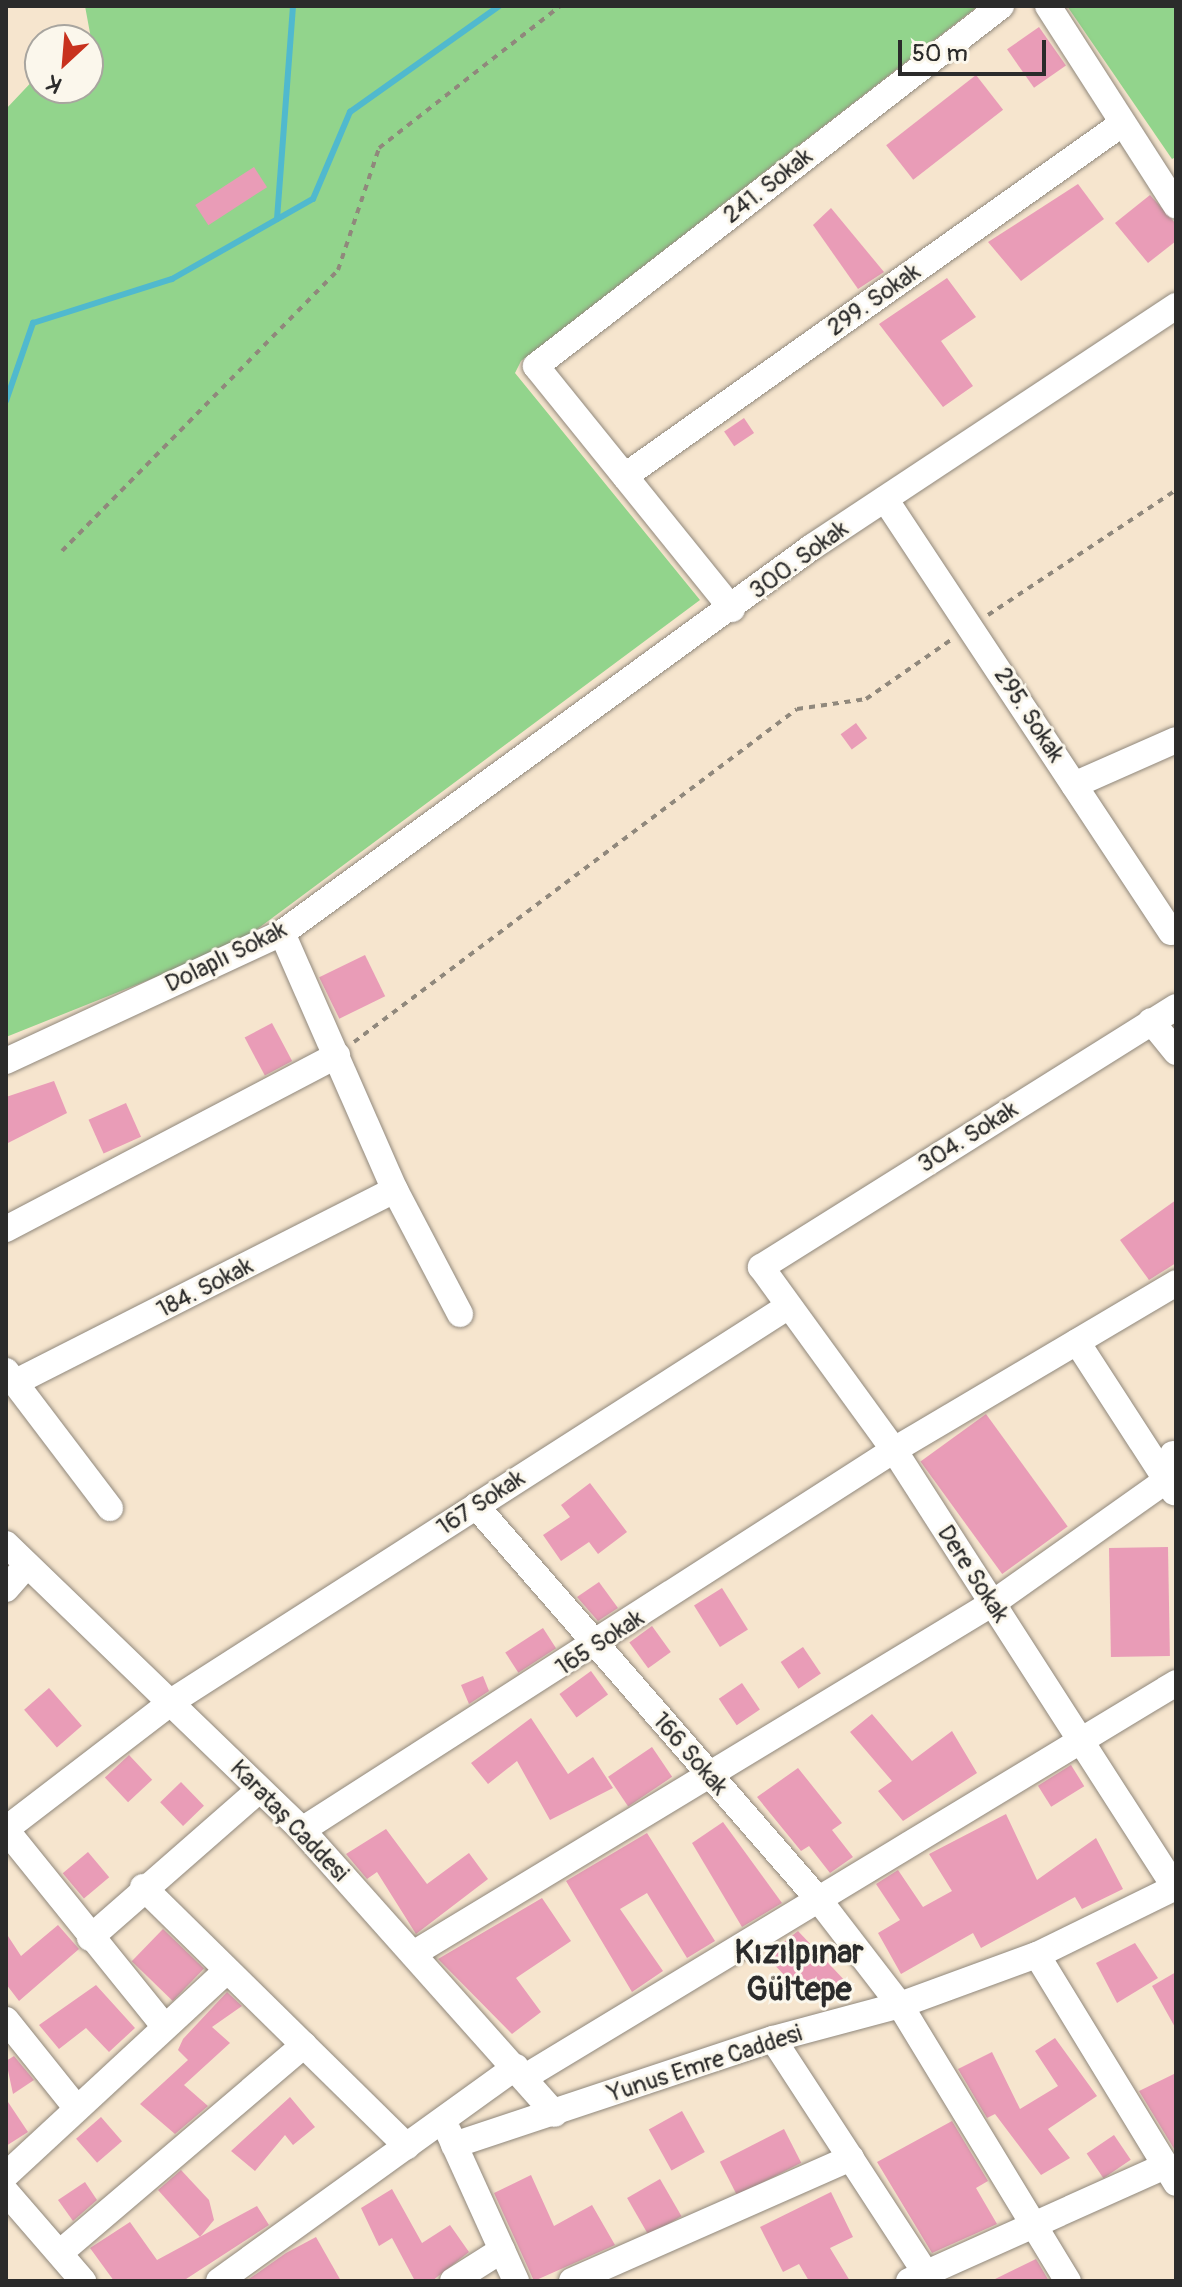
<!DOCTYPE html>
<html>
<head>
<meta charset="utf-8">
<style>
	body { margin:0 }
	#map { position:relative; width:1182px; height:2287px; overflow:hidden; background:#f6e5ce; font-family:Pangolin,sans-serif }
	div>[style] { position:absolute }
	.green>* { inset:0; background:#92d48c }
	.stream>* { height:6px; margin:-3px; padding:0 3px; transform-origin:3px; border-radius:3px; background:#50b9ce }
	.building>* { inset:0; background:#e99cb7; transform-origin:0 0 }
	.path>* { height:4px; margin-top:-2px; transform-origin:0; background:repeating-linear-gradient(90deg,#90887c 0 6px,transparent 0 12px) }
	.roads { filter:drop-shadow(0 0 2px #90887c) drop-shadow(0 0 2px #90887c) }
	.minor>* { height:26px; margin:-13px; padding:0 13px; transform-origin:13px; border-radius:13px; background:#fff }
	span { translate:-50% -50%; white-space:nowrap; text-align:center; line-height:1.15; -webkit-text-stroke:6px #fbf7ec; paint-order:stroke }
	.street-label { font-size:24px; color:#2b2b2b }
	.district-label { font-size:32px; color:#2b2b2b; font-weight:700 }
	.frame { position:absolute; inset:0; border:8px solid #2b2b2b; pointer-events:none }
	.north { position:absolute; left:24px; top:24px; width:80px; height:80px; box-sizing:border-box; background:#fbf7ec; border:2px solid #a8a59f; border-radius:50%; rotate:206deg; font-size:22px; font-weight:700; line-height:32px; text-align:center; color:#2b2b2b }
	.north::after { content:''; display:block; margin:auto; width:28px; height:36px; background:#c8321e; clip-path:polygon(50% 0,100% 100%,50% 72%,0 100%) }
	.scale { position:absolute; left:898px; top:40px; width:148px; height:36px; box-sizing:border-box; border:4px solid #2b2b2b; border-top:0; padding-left:10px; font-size:24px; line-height:28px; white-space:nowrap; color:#2b2b2b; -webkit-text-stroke:6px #fbf7ec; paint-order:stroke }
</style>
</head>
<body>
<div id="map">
	<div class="green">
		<div style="clip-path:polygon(85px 6px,978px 6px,521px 361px,515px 373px,700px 600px,236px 945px,6px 1037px,6px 109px,40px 73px,40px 88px,88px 88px,92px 44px)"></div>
		<div style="clip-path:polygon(1067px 6px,1176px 6px,1176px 157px,1172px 159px)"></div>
	</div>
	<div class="stream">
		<div style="left:277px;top:219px;width:214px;rotate:-85.7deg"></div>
		<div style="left:6px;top:401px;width:83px;rotate:-70.9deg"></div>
		<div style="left:33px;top:323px;width:146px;rotate:-17.6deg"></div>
		<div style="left:172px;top:279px;width:162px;rotate:-29.6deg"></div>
		<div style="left:313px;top:199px;width:95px;rotate:-67deg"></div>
		<div style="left:350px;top:112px;width:183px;rotate:-35.4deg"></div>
	</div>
	<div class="building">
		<div style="left:1039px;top:27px;width:47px;height:39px;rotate:55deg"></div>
		<div style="left:976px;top:75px;width:44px;height:114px;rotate:52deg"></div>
		<div style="left:254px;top:167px;width:24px;height:70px;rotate:57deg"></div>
		<div style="clip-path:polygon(1078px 184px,1104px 219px,1021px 281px,988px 242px)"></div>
		<div style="clip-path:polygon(1150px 195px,1176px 224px,1176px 241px,1148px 263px,1115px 223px)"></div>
		<div style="clip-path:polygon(831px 208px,884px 272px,858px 289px,813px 225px)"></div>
		<div style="clip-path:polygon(947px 278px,976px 317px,941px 341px,973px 386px,943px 407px,879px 324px)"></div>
		<div style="left:744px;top:418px;width:18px;height:24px;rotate:56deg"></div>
		<div style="left:856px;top:723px;width:19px;height:19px;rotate:54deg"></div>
		<div style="left:365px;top:955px;width:46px;height:51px;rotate:64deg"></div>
		<div style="left:272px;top:1023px;width:43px;height:31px;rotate:62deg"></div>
		<div style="clip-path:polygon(54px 1081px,67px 1113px,6px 1144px,6px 1097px)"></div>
		<div style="left:126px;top:1103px;width:37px;height:41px;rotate:66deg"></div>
		<div style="clip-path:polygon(1176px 1200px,1176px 1263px,1149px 1280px,1120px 1240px)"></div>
		<div style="left:986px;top:1414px;width:139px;height:81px;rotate:54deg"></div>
		<div style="clip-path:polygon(590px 1483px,627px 1532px,598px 1554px,589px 1542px,561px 1561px,543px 1535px,570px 1517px,561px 1505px)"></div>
		<div style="left:1168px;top:1547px;width:109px;height:59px;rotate:89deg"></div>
		<div style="clip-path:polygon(599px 1582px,618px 1608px,598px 1621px,577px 1597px)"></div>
		<div style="left:722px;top:1588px;width:49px;height:33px;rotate:58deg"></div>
		<div style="left:652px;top:1626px;width:32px;height:28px;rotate:54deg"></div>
		<div style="left:543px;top:1628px;width:24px;height:45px;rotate:57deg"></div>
		<div style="left:803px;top:1647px;width:32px;height:27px;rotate:56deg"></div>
		<div style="left:591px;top:1671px;width:29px;height:39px;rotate:54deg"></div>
		<div style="clip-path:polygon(483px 1676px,489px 1691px,469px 1704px,461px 1685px)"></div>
		<div style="left:742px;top:1683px;width:32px;height:28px;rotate:56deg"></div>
		<div style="left:49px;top:1688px;width:50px;height:33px;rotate:49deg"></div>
		<div style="clip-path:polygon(872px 1714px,912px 1761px,952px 1731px,977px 1773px,903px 1821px,878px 1791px,892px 1781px,850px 1732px)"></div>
		<div style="clip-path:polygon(531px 1718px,568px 1774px,593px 1757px,613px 1788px,550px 1820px,517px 1761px,488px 1784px,471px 1763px)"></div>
		<div style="left:652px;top:1747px;width:36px;height:53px;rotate:56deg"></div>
		<div style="left:129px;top:1755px;width:34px;height:33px;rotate:47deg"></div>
		<div style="left:1071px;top:1765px;width:25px;height:39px;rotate:58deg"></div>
		<div style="clip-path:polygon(798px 1768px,842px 1823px,832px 1830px,853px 1857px,830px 1873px,809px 1846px,801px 1851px,757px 1797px)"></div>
		<div style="left:181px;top:1782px;width:33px;height:29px;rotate:46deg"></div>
		<div style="clip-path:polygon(1006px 1814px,1037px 1880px,1096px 1838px,1123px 1889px,1082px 1909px,1075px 1897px,981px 1948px,973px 1933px,901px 1974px,878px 1933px,900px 1920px,876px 1884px,898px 1870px,923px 1907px,952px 1891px,929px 1854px)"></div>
		<div style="clip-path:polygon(723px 1822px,782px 1903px,742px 1927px,692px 1843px)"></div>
		<div style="clip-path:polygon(386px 1829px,427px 1884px,469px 1853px,488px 1879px,416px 1934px,377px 1872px,367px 1879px,346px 1854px)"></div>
		<div style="clip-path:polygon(647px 1833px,715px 1941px,687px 1958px,647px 1893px,620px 1909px,663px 1971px,632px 1992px,566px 1881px)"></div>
		<div style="left:88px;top:1852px;width:33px;height:33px;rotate:50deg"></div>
		<div style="clip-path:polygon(542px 1898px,571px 1941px,516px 1978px,541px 2012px,512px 2034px,438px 1959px)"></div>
		<div style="clip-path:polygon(58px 1925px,79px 1949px,19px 2001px,6px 1984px,6px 1933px,21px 1956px)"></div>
		<div style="left:163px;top:1929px;width:57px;height:45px;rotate:44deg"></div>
		<div style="clip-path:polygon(798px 1931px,848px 1984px,811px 2003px,766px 1956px)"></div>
		<div style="clip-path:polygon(1135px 1943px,1158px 1978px,1117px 2003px,1096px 1963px)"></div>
		<div style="clip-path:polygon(1176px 1972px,1176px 2029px,1152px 1986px)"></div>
		<div style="clip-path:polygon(96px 1985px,135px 2028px,109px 2052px,86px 2028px,59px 2049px,39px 2025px)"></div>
		<div style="clip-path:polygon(227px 1992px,242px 2006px,212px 2027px,230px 2043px,184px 2085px,208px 2106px,175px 2134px,140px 2104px,188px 2060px,178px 2050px,183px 2039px)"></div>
		<div style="clip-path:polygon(1055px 2038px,1097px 2096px,1048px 2129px,1070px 2158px,1041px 2175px,995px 2114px,987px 2118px,958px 2069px,992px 2052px,1020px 2109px,1058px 2086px,1035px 2051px)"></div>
		<div style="clip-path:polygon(14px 2056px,34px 2080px,13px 2094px,6px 2061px)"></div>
		<div style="clip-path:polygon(1176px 2073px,1176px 2152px,1139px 2091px)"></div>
		<div style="clip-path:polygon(290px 2097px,315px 2127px,293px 2145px,285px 2135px,255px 2171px,231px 2151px)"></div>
		<div style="clip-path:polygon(6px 2099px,28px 2132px,6px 2146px)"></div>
		<div style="left:682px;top:2111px;width:47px;height:38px;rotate:61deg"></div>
		<div style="left:101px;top:2117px;width:32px;height:33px;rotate:49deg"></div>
		<div style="clip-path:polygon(952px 2121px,988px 2181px,976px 2188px,997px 2224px,932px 2253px,877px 2162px)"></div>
		<div style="left:784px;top:2129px;width:38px;height:72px;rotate:63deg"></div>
		<div style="left:1114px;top:2135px;width:30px;height:33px;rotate:56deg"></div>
		<div style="clip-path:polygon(181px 2170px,209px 2200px,214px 2220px,200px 2237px,158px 2190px)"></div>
		<div style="clip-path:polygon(531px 2175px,554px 2226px,592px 2205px,615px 2245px,534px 2281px,494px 2193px)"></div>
		<div style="left:660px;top:2179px;width:43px;height:38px;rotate:60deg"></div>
		<div style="clip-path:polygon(85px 2182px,97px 2200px,73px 2221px,58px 2200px)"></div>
		<div style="clip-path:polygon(392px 2189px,422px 2243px,450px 2225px,469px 2252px,432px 2281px,415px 2281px,392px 2238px,379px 2246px,361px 2208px)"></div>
		<div style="clip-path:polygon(831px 2192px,853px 2237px,830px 2248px,850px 2281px,809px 2281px,799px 2264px,783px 2272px,760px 2227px)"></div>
		<div style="clip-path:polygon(257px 2206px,269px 2225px,183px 2281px,114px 2281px,90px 2248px,130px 2222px,157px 2260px)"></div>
		<div style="clip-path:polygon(316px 2237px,341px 2281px,246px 2281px,286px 2253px)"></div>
		<div style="clip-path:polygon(1036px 2259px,1049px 2281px,991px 2281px)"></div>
	</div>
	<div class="path">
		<div style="left:62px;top:551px;width:394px;rotate:-45.5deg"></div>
		<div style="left:338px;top:270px;width:129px;rotate:-71.4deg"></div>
		<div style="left:379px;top:148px;width:230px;rotate:-38.1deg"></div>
		<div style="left:988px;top:615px;width:226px;rotate:-33.6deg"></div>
		<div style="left:354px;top:1042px;width:554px;rotate:-36.93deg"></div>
		<div style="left:797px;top:709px;width:70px;rotate:-8.2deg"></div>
		<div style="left:866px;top:699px;width:103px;rotate:-34.8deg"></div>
	</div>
	<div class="roads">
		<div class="minor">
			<div style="left:1048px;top:6px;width:237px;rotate:57.3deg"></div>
			<div style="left:625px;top:476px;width:610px;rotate:-35.33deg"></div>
			<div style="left:885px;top:499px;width:519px;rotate:56.55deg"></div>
			<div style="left:732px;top:609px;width:312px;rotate:-128.9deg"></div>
			<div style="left:536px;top:366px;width:588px;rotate:-37.75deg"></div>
			<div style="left:1074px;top:785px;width:111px;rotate:-23.8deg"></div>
			<div style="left:282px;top:933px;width:281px;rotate:66.3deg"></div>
			<div style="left:395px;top:1190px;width:140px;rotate:62.3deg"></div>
			<div style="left:1176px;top:1007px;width:490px;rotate:147.9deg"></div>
			<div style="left:761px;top:1267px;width:226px;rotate:54deg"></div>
			<div style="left:894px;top:1450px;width:522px;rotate:57.28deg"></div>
			<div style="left:1151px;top:1021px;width:40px;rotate:51deg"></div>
			<div style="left:6px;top:1061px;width:304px;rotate:-24.9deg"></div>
			<div style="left:282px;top:933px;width:656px;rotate:-36.07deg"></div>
			<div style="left:812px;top:547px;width:437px;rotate:-33.5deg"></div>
			<div style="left:6px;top:1229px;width:374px;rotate:-27.7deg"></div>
			<div style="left:1077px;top:1342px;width:179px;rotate:57.1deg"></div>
			<div style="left:6px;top:1371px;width:172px;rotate:52.8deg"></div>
			<div style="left:14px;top:1383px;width:427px;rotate:-26.9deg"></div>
			<div style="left:1173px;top:1454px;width:5px;rotate:53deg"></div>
			<div style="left:476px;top:1506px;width:522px;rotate:48.96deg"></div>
			<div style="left:819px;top:1900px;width:133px;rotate:52.4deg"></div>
			<div style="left:900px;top:2005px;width:323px;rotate:58.7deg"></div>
			<div style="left:6px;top:1544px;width:412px;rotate:44deg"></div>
			<div style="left:302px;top:1830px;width:380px;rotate:48.3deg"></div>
			<div style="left:6px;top:1589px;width:30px;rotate:-49deg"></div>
			<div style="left:6px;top:1829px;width:212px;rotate:-37.5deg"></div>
			<div style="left:174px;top:1700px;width:730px;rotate:-32.65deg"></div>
			<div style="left:6px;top:1830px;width:252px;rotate:51.1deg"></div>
			<div style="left:302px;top:1830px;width:703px;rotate:-32.7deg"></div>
			<div style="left:894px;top:1450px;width:328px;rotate:-30.6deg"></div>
			<div style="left:143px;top:1887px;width:370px;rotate:44.5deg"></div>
			<div style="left:90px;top:1938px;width:225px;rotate:-41.2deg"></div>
			<div style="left:413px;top:1954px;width:678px;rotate:-31.18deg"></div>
			<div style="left:993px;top:1603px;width:213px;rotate:-35.3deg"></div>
			<div style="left:1037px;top:1955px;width:267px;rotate:58.6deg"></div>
			<div style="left:6px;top:2020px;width:110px;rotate:51.3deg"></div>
			<div style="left:773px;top:2039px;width:289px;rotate:56.9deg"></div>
			<div style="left:525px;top:2077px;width:761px;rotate:-31.18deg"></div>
			<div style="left:448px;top:2131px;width:165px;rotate:65.6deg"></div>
			<div style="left:454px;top:2145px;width:336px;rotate:-18.4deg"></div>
			<div style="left:773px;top:2039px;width:131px;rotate:-15deg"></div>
			<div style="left:900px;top:2005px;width:146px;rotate:-20.1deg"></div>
			<div style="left:1037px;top:1955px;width:155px;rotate:-26.1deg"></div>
			<div style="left:6px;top:2175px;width:301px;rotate:-42.8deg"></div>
			<div style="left:6px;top:2192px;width:118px;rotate:49.1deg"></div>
			<div style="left:62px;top:2251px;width:318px;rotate:-40.4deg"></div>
			<div style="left:219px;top:2281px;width:366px;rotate:-35.8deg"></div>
			<div style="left:453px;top:2281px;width:58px;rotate:-32.3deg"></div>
			<div style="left:572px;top:2281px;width:305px;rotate:-23.8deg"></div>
			<div style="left:909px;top:2281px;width:281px;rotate:-24.2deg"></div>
		</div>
	</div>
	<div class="street-label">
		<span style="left:768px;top:186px;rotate:-38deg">241. Sokak</span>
		<span style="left:874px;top:300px;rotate:-35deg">299. Sokak</span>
		<span style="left:799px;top:560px;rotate:-36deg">300. Sokak</span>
		<span style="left:1029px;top:715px;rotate:57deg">295. Sokak</span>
		<span style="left:226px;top:957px;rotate:-26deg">Dolaplı Sokak</span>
		<span style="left:968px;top:1137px;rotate:-32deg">304. Sokak</span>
		<span style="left:205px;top:1288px;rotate:-27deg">184. Sokak</span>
		<span style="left:481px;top:1503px;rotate:-33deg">167 Sokak</span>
		<span style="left:973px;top:1574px;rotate:57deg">Dere Sokak</span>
		<span style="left:600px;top:1643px;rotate:-33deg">165 Sokak</span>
		<span style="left:690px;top:1754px;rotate:49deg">166 Sokak</span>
		<span style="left:289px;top:1821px;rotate:46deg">Karataş Caddesi</span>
		<span style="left:705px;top:2064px;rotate:-18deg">Yunus Emre Caddesi</span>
	</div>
	<div class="district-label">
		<span style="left:799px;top:1972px">Kızılpınar<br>Gültepe</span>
	</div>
	<div class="frame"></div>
	<div class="north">K</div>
	<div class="scale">50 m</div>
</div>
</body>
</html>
